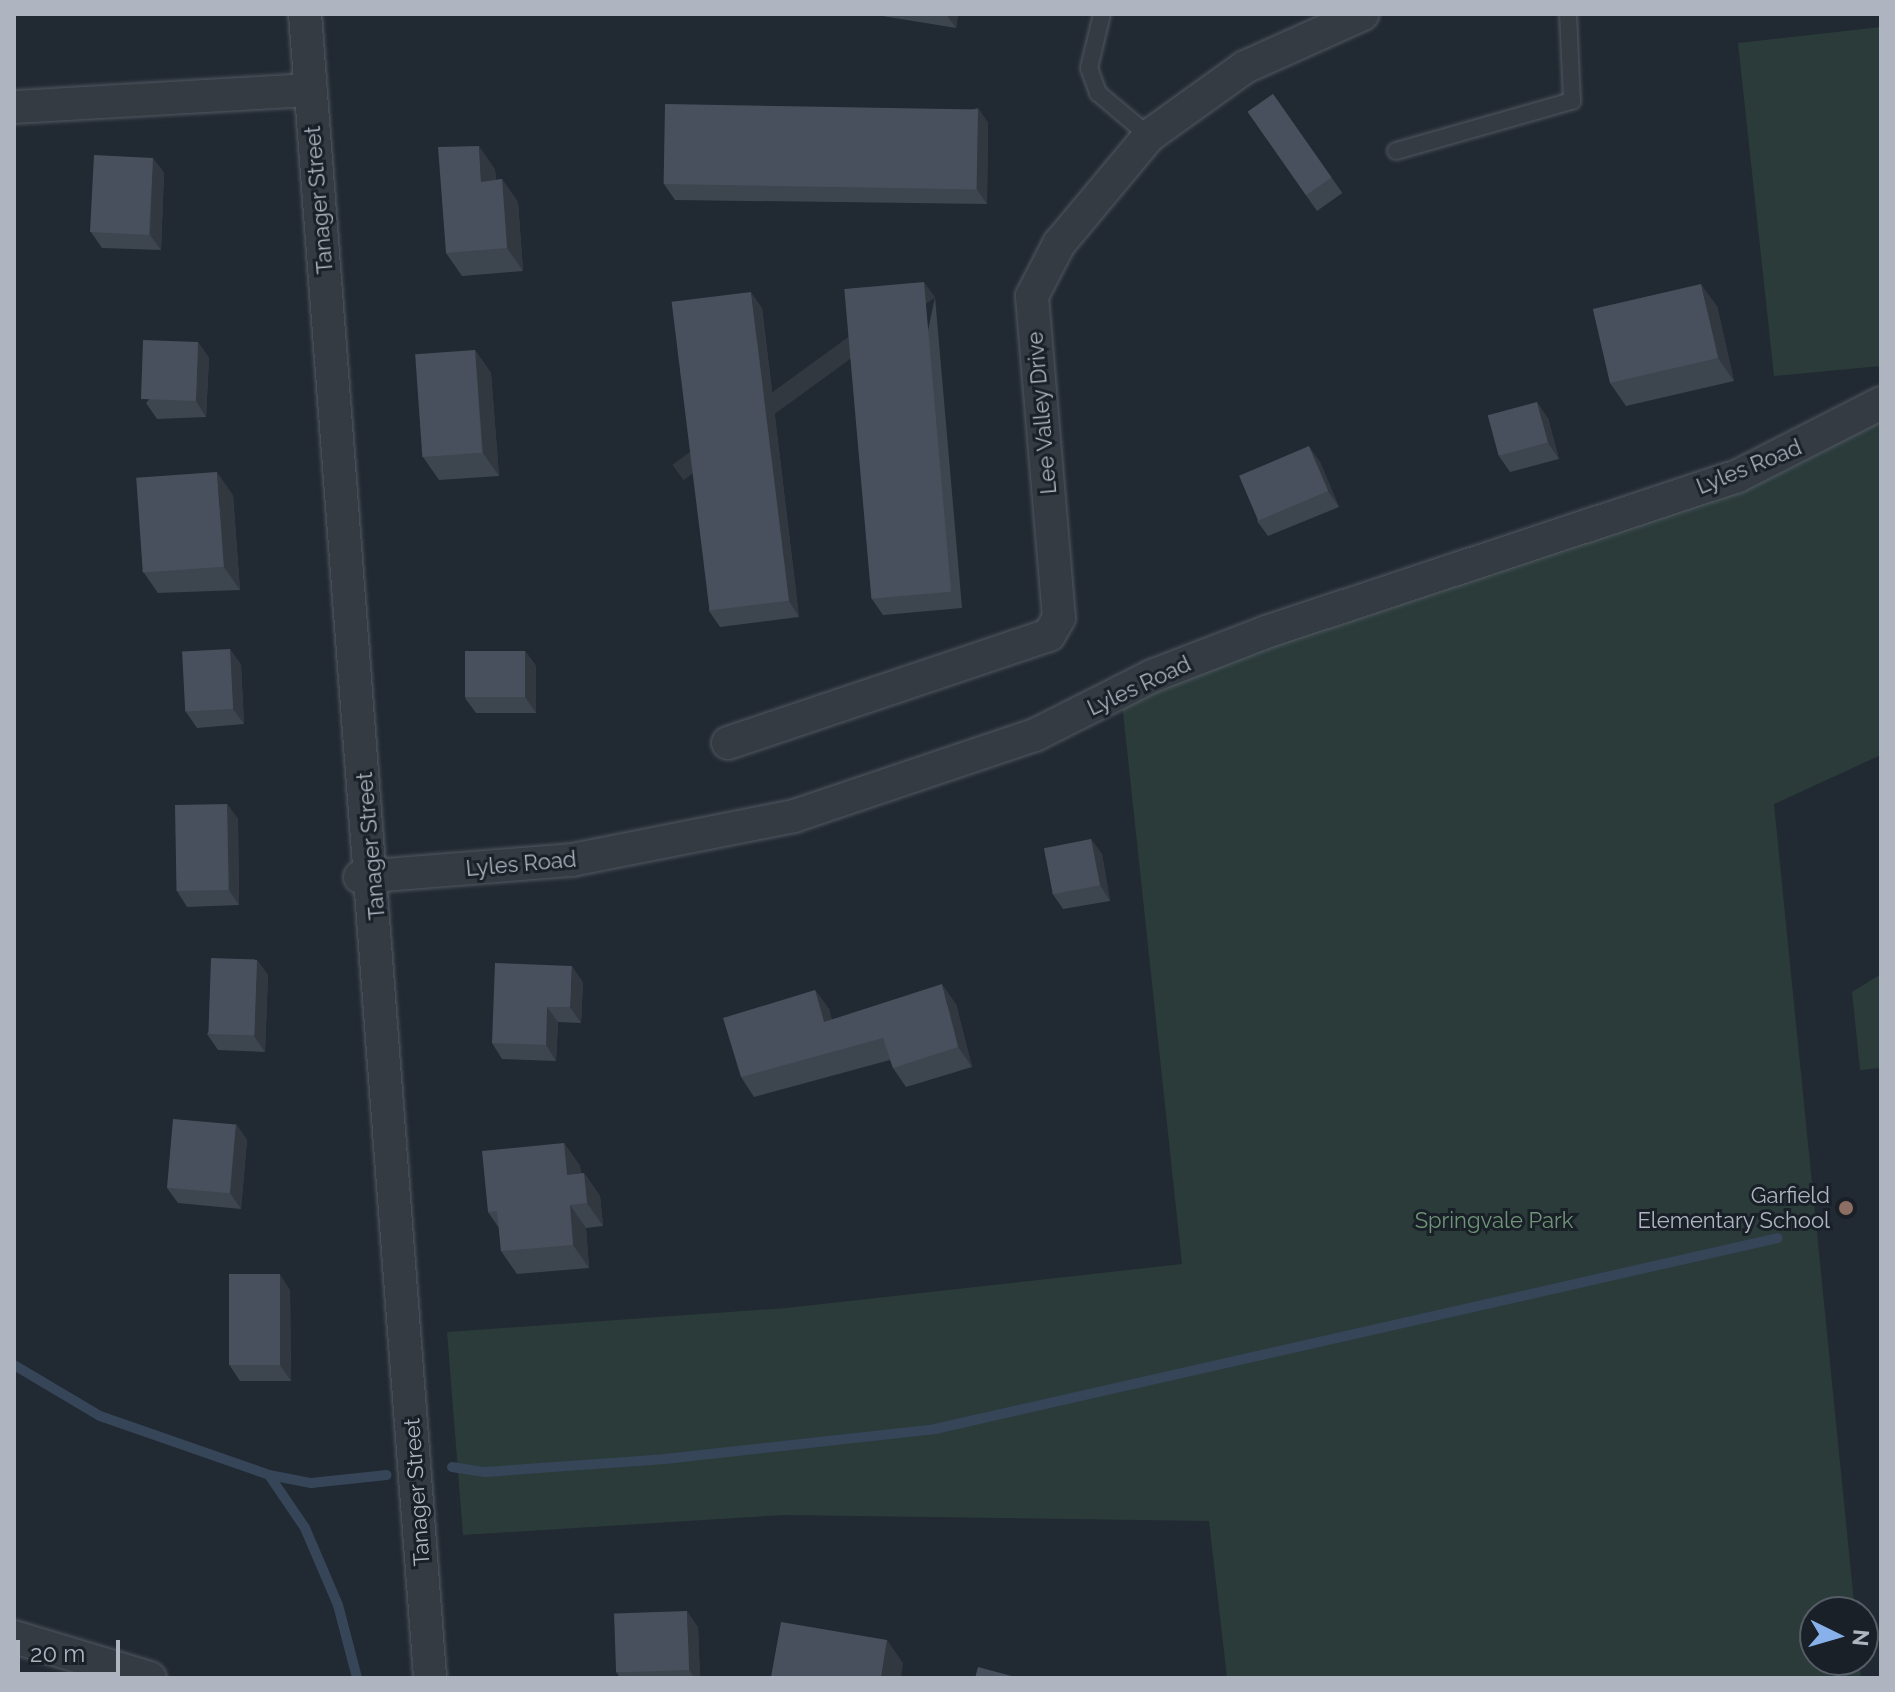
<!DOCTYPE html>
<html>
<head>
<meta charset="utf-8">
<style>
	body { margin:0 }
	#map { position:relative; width:1895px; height:1692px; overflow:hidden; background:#212932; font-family:Raleway,sans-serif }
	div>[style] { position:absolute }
	.green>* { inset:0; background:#2a3b3a }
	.stream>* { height:10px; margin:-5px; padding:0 5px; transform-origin:5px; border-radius:5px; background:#364558 }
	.roads { filter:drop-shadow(0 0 2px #515861) drop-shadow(0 0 2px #515861) }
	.lane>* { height:16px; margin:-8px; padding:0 8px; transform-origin:8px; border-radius:8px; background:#343b43 }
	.street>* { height:32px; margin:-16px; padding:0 16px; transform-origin:16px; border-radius:16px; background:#343b43 }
	.wall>* { inset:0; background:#3d454f; transform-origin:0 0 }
	.shaded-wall>* { inset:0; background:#323840; transform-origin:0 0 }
	.building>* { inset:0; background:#47505c; transform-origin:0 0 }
	.dots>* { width:22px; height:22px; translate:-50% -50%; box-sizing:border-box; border:4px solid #192028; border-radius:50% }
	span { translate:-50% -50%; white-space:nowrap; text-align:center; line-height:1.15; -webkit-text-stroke:6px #192028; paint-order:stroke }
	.street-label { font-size:22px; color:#aeb5c0 }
	.poi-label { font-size:22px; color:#aeb5c0 }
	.right { translate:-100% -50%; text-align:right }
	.park-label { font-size:22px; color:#709477 }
	.frame { position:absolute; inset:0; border:16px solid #aeb5c0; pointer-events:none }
	.north { position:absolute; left:1799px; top:1596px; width:80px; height:80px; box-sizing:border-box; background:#192028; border:2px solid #555c65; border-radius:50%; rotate:95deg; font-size:22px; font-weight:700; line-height:32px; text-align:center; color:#aeb5c0 }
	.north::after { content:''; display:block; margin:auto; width:28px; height:36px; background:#88b1eb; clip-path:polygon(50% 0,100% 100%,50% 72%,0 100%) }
	.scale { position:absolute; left:16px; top:1640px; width:104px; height:36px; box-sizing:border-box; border:4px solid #aeb5c0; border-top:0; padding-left:10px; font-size:24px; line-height:28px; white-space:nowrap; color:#aeb5c0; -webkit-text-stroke:6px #192028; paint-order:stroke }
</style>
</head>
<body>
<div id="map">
	<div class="green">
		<div style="clip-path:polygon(1881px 27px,1881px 366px,1774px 376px,1738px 43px)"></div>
		<div style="clip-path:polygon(1881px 394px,1881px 755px,1774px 804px,1855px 1612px,1815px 1612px,1815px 1660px,1859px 1660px,1861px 1678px,1227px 1678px,1209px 1521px,784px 1515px,463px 1535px,447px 1332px,786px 1308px,1182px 1264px,1120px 684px,1782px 466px)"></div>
		<div style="clip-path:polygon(1881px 974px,1881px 1068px,1860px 1070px,1852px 992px)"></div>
	</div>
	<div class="stream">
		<div style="left:14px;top:1365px;width:100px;rotate:30.7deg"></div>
		<div style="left:100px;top:1416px;width:179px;rotate:19.2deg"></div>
		<div style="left:269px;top:1475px;width:43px;rotate:10.8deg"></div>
		<div style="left:311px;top:1483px;width:76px;rotate:-6deg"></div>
		<div style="left:452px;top:1467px;width:33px;rotate:9deg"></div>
		<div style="left:485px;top:1472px;width:180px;rotate:-4.1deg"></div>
		<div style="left:665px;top:1459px;width:272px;rotate:-6.3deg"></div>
		<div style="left:935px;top:1429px;width:864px;rotate:-12.77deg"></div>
		<div style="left:269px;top:1475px;width:64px;rotate:55.8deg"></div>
		<div style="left:305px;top:1528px;width:84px;rotate:66.8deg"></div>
		<div style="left:338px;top:1605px;width:75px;rotate:75.4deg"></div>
	</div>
	<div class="roads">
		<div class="lane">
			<div style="left:1102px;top:14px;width:56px;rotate:103.5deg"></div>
			<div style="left:1089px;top:68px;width:27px;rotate:70deg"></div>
			<div style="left:1098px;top:93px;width:67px;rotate:40.1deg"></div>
			<div style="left:1396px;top:151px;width:183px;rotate:-15.9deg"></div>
			<div style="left:1572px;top:101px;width:87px;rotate:-92.6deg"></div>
		</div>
		<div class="street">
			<div style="left:305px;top:14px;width:1669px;rotate:85.7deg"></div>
			<div style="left:14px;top:107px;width:297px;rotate:-3.3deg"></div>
			<div style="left:728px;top:743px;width:339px;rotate:-18.6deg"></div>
			<div style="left:1049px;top:635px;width:20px;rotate:-60deg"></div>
			<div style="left:1059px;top:618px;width:323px;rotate:-94.8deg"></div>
			<div style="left:1032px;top:296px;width:59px;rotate:-62.6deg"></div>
			<div style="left:1059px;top:244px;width:141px;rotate:-50.2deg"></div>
			<div style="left:1149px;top:136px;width:118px;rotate:-35.7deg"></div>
			<div style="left:1245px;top:67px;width:129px;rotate:-24.2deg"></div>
			<div style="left:360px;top:877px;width:213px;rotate:-4.6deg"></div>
			<div style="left:572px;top:860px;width:226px;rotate:-11.2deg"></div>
			<div style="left:794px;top:816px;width:254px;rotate:-18.6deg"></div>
			<div style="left:1035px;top:735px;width:131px;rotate:-26.8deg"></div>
			<div style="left:1152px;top:676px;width:122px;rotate:-21.1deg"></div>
			<div style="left:1266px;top:632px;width:495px;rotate:-18.3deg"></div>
			<div style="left:1736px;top:477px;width:163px;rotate:-27deg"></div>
			<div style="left:14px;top:1637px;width:142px;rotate:16.8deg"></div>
		</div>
	</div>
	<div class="wall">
		<div style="clip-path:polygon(870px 14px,958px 14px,956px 28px)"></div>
		<div style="left:1273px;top:94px;width:121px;height:31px;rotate:55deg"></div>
		<div style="clip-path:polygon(978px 108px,988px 123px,987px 204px,675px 200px,664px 184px)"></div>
		<div style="clip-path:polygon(153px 158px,164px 173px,161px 250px,102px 248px,91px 232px)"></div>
		<div style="clip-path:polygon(495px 169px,496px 180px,502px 179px,518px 202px,523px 271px,462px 276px,446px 253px)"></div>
		<div style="clip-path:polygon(935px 297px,962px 608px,883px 615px,872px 599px)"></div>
		<div style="clip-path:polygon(1717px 306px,1734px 381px,1626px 406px,1610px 383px)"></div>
		<div style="clip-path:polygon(762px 308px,799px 617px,720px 627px,709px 611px)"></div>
		<div style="clip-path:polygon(198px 342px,209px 358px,206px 417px,157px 419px,146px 403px)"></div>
		<div style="clip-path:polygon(475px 350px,491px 373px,499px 476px,439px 480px,423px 457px)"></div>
		<div style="clip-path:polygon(1548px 418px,1559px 459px,1510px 472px,1499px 456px)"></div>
		<div style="clip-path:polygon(1320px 462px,1339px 507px,1268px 536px,1257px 521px)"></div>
		<div style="clip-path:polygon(233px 495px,240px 590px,158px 593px,142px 570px)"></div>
		<div style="clip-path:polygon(230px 649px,241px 665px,244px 724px,197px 728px,186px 712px)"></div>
		<div style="clip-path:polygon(525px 651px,536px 666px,536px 713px,476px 713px,465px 698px)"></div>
		<div style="clip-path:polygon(227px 804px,238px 819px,239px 905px,187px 907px,177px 891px)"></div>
		<div style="clip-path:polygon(1091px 839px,1102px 854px,1110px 901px,1063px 909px,1052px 893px)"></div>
		<div style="clip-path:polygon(257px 960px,268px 975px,265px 1052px,218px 1050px,207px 1034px)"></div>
		<div style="clip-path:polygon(583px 982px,581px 1023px,558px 1022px,556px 1061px,502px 1059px,492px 1043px)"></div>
		<div style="clip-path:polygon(815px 990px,829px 1009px,832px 1020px,956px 1004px,972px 1067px,906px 1087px,893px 1068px,890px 1060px,754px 1097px,741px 1077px)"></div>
		<div style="clip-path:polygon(236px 1124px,247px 1140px,241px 1209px,178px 1203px,167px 1188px)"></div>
		<div style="clip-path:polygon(564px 1143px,580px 1166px,581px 1174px,584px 1173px,600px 1196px,603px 1226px,586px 1228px,589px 1268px,517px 1274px,501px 1251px,499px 1228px,488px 1212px)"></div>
		<div style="clip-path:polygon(290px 1290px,291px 1381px,240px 1381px,230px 1366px)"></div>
		<div style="clip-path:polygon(698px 1627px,700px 1678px,620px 1678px,617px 1673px)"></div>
	</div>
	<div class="shaded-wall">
		<div style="clip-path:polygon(946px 14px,958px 14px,956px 28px)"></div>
		<div style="clip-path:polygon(978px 108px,988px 123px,987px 204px,976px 188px)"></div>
		<div style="clip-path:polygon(479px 146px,495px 169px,497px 205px,481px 182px)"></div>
		<div style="clip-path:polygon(153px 158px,164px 173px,161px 250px,150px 235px)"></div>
		<div style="clip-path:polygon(502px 179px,518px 202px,523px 271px,507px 248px)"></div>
		<div style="left:924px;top:282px;width:19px;height:311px;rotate:54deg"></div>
		<div style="clip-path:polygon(1701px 284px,1717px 306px,1734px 381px,1718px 358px)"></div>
		<div style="clip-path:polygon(751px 292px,762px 308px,799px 617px,789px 601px)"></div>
		<div style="clip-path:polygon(198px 342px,209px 358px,206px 417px,196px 401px)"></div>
		<div style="clip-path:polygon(475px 350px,491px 373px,499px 476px,483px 453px)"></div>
		<div style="clip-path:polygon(1537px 402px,1548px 418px,1559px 459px,1548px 443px)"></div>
		<div style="clip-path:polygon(1309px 446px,1320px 462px,1339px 507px,1328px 491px)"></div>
		<div style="clip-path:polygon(217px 472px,233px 495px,240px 590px,224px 567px)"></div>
		<div style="clip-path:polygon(230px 649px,241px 665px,244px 724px,233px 709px)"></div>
		<div style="clip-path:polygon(525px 651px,536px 666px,536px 713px,525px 697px)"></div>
		<div style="clip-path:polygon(227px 804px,238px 819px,239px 905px,229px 890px)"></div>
		<div style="clip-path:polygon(1091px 839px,1102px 854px,1110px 901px,1100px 885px)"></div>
		<div style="clip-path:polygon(257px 960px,268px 975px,265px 1052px,254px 1036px)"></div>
		<div style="clip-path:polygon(572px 966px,583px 982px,581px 1023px,570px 1007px)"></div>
		<div style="clip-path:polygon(942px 984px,956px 1004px,972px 1067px,958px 1047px)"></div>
		<div style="clip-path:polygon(815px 990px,829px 1009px,838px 1042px,824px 1022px)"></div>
		<div style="clip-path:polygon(547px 1007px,558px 1022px,556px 1061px,546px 1045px)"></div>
		<div style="clip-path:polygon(236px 1124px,247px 1140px,241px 1209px,230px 1193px)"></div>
		<div style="clip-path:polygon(564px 1143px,580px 1166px,583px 1198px,567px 1175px)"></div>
		<div style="clip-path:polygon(584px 1173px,600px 1196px,603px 1226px,587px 1203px)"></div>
		<div style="clip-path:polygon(570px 1205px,586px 1228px,589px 1268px,573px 1245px)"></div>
		<div style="clip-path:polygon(280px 1274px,290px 1290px,291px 1381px,280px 1365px)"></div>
		<div style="clip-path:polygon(687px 1611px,698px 1627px,700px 1678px,694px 1678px,689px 1670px)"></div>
		<div style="clip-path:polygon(887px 1640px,903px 1663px,901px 1678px,881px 1678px)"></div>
	</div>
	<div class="building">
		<div style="left:1273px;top:94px;width:102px;height:31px;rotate:55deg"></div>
		<div style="left:665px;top:104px;width:313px;height:80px;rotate:1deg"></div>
		<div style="clip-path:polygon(479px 146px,481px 182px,502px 179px,507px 248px,446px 253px,438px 147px)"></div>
		<div style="left:94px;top:155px;width:59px;height:77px;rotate:3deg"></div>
		<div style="left:924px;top:282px;width:311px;height:80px;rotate:85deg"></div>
		<div style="left:1701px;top:284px;width:76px;height:111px;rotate:77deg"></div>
		<div style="left:751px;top:292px;width:311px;height:80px;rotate:83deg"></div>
		<div style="left:198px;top:342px;width:59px;height:55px;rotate:92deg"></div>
		<div style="left:475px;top:350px;width:103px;height:60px;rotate:86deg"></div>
		<div style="left:1537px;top:402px;width:42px;height:51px;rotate:75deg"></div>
		<div style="left:1309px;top:446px;width:49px;height:76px;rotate:67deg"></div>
		<div style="left:217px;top:472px;width:95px;height:81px;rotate:86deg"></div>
		<div style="left:230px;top:649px;width:60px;height:48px;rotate:87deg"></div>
		<div style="left:525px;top:651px;width:46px;height:60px;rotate:90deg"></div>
		<div style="left:227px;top:804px;width:86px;height:52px;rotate:89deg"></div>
		<div style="left:1091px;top:839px;width:47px;height:48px;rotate:79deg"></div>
		<div style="left:211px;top:958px;width:46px;height:76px;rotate:2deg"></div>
		<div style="clip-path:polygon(495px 963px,572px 966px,570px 1007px,547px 1007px,546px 1045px,492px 1043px)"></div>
		<div style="clip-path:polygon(942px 984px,958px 1047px,893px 1068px,883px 1038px,741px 1077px,723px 1018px,815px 990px,824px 1022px)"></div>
		<div style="left:173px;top:1119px;width:63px;height:69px;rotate:5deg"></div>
		<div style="clip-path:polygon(564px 1143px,567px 1175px,584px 1173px,587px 1203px,570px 1205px,573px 1245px,501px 1251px,497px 1211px,488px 1212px,482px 1151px)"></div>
		<div style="left:280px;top:1274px;width:91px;height:51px;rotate:90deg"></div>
		<div style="left:687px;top:1611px;width:59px;height:73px;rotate:88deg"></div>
		<div style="clip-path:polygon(781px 1622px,887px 1640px,881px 1678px,779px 1678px,771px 1677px)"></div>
		<div style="clip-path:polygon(978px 1667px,1019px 1678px,975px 1678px)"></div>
	</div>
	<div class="dots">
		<div style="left:1846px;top:1208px;background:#8d6e63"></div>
	</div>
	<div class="street-label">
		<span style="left:319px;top:200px;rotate:-95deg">Tanager Street</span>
		<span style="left:1042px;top:413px;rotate:-95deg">Lee Valley Drive</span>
		<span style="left:1749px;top:467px;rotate:-22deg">Lyles Road</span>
		<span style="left:1139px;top:686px;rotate:-25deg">Lyles Road</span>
		<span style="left:371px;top:846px;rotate:-95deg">Tanager Street</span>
		<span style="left:521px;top:864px;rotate:-5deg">Lyles Road</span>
		<span style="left:417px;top:1492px;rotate:-94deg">Tanager Street</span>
	</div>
	<div class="poi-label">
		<span class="right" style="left:1830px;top:1208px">Garfield<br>Elementary School</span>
	</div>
	<div class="park-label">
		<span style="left:1494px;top:1221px">Springvale Park</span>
	</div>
	<div class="frame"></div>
	<div class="north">N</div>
	<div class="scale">20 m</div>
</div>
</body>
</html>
